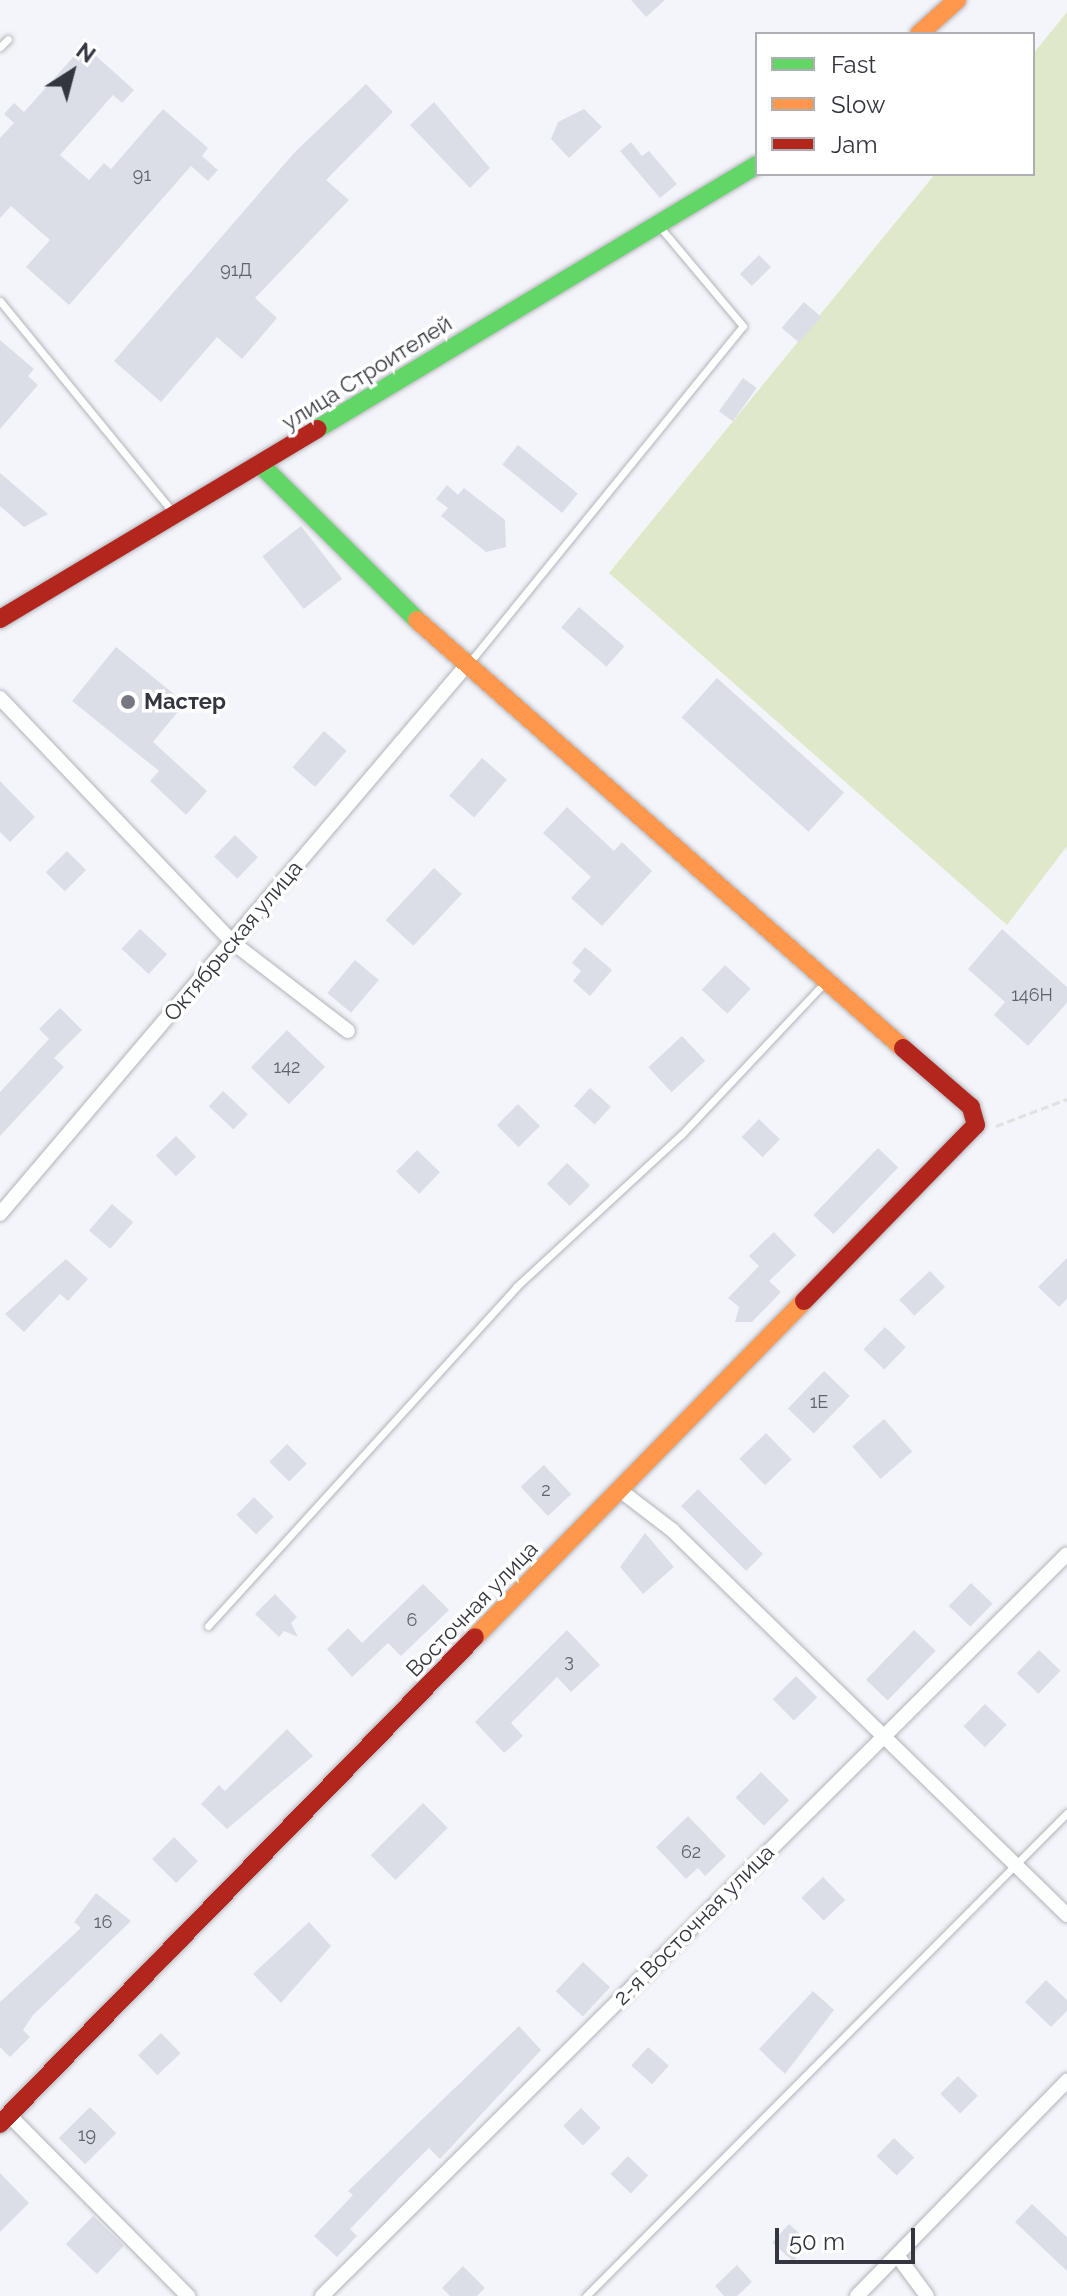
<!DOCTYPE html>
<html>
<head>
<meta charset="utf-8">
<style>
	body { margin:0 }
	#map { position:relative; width:1067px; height:2296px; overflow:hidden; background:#f4f5fa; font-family:Raleway,sans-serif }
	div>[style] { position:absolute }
	.green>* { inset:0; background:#dfe9ca }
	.building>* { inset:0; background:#dcdee7; transform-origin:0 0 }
	.path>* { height:3px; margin-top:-1.5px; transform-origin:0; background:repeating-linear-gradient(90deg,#e0e1e2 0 8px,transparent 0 12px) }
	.roads { filter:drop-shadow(0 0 2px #b2b4ba) drop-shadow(0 0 2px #b2b4ba) }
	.lane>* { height:7px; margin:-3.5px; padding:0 3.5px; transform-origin:3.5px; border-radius:3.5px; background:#fdfefe }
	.street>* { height:14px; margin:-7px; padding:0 7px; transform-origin:7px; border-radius:7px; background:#fdfefe }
	.fast>* { height:18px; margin:-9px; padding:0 9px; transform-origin:9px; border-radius:9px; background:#63d668 }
	.slow>* { height:18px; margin:-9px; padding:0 9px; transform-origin:9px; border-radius:9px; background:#ff974d }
	.jam>* { height:18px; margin:-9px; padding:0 9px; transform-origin:9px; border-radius:9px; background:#b3261e }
	.dots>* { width:22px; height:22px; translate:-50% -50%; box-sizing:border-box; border:4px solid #fff; border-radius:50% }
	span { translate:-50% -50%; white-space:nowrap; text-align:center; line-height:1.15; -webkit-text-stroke:7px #fff; paint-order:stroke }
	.number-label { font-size:18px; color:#60636c }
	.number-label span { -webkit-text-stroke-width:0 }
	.street-label { font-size:22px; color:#33363f }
	.poi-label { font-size:22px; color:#33363f; font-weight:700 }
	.left { translate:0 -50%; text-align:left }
	.legend { position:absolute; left:755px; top:32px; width:280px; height:144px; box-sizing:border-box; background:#fff; border:2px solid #adafb2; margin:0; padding:10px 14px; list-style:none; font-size:24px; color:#33363f }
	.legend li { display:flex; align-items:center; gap:16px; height:40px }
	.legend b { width:40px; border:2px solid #adafb2 }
	.north { position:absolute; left:32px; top:32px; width:80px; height:80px; -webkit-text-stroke:6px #fff; paint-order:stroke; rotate:36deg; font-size:22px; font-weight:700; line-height:32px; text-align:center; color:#33363f }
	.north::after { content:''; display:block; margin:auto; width:28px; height:36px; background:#33363f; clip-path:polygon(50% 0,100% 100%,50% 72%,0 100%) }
	.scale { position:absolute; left:775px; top:2228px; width:140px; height:36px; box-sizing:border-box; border:4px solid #33363f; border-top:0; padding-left:10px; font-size:24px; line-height:28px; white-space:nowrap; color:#33363f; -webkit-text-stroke:6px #fff; paint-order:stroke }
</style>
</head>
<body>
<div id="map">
	<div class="green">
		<div style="clip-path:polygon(1067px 12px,1067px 846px,1007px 925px,609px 573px,935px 174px,1033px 174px,1033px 54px)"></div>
	</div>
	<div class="building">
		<div style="clip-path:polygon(631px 0,665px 0,646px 17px)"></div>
		<div style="clip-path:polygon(84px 45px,134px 90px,122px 103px,113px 95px,60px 155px,89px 180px,104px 163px,111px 169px,163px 109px,208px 148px,202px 156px,218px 170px,208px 181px,191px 166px,69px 305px,26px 267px,50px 240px,11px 206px,0 218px,0 138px,14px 123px,4px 114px,14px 103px,24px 112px)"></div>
		<div style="clip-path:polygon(366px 84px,393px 112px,326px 180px,349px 200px,255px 298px,277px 318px,242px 359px,217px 337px,161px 402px,114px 361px,294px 153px)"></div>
		<div style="clip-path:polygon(434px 102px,490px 168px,470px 188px,410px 125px)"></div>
		<div style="clip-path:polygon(584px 109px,602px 127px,569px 158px,551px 139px,558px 122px)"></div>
		<div style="clip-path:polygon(631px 142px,642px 156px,649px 151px,677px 184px,660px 198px,620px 151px)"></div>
		<div style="left:759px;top:255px;width:17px;height:27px;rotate:45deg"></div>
		<div style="left:804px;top:302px;width:23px;height:34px;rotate:41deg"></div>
		<div style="clip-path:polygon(0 340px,34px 369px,28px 376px,38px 385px,0 429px)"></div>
		<div style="left:743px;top:378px;width:17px;height:41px;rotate:36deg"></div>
		<div style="left:518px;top:445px;width:77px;height:25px;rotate:39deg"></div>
		<div style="clip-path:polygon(0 473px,48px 514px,24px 527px,0 506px)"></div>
		<div style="clip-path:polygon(447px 485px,458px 495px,464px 488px,505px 520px,506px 547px,486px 552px,441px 516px,448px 508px,436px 499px)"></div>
		<div style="left:301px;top:526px;width:67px;height:49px;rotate:52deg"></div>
		<div style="left:579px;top:607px;width:60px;height:27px;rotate:41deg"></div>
		<div style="clip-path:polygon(116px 647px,185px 703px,153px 742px,207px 791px,186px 815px,150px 781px,159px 771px,72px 701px)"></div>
		<div style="left:717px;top:678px;width:171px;height:53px;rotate:42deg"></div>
		<div style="left:324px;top:731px;width:30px;height:48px;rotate:41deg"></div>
		<div style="left:482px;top:758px;width:33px;height:50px;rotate:41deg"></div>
		<div style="clip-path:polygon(0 781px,35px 817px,10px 842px,0 832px)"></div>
		<div style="clip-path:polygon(567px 807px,614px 851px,622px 842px,652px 871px,602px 926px,571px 898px,591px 877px,543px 833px)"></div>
		<div style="left:235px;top:835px;width:32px;height:30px;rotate:44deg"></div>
		<div style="left:67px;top:851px;width:27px;height:30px;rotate:45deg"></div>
		<div style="left:434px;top:868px;width:38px;height:71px;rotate:43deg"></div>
		<div style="left:140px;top:929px;width:37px;height:27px;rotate:43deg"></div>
		<div style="clip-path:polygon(1002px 929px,1067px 987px,1067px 1003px,1028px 1046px,994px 1015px,1005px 1002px,968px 969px)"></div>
		<div style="clip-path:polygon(585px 947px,612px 970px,590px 996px,573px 981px,581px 971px,572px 963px)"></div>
		<div style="left:355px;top:960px;width:31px;height:43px;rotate:40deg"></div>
		<div style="left:725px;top:965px;width:35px;height:34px;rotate:43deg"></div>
		<div style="clip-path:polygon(60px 1008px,82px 1030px,54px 1058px,64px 1067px,0 1136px,0 1092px,49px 1039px,39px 1029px)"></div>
		<div style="left:287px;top:1030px;width:53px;height:52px;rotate:44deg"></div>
		<div style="left:682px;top:1036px;width:34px;height:46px;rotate:47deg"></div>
		<div style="left:590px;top:1088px;width:28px;height:24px;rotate:42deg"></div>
		<div style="left:223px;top:1091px;width:34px;height:21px;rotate:43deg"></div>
		<div style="left:518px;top:1104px;width:31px;height:30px;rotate:45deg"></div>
		<div style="left:759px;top:1119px;width:29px;height:25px;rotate:44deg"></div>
		<div style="left:176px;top:1136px;width:29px;height:28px;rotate:46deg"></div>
		<div style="left:878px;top:1148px;width:28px;height:93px;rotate:44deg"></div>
		<div style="left:417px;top:1150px;width:32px;height:30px;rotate:44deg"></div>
		<div style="left:567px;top:1163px;width:32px;height:29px;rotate:44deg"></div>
		<div style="left:112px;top:1204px;width:28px;height:35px;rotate:41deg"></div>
		<div style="clip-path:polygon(774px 1232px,796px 1255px,769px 1281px,781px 1292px,752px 1322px,735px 1322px,739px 1307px,728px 1298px,759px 1266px,749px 1256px)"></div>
		<div style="clip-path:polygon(1067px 1258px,1067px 1299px,1059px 1307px,1038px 1287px)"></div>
		<div style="clip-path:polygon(66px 1259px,88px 1279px,68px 1301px,60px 1294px,24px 1332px,5px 1314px)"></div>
		<div style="left:930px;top:1271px;width:22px;height:42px;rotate:47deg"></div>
		<div style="left:885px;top:1327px;width:29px;height:31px;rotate:44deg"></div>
		<div style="left:824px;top:1371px;width:36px;height:52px;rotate:44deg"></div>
		<div style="left:884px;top:1419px;width:43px;height:42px;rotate:49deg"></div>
		<div style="left:766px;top:1433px;width:37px;height:37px;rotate:46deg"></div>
		<div style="left:287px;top:1444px;width:28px;height:25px;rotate:45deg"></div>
		<div style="left:544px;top:1465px;width:40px;height:32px;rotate:47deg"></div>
		<div style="left:698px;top:1489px;width:92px;height:24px;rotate:45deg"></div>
		<div style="left:254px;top:1497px;width:28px;height:25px;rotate:45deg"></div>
		<div style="clip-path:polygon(645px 1533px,674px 1567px,643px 1594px,620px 1567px)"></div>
		<div style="left:971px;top:1583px;width:30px;height:32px;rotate:44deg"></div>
		<div style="clip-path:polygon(423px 1584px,449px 1610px,401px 1656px,388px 1643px,352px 1677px,327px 1649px,348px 1628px,362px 1643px)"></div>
		<div style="clip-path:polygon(275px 1594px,297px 1617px,291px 1623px,298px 1637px,284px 1631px,279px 1637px,255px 1614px)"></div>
		<div style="clip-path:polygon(567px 1630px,600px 1665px,571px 1692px,557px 1677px,511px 1723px,523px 1736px,504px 1753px,475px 1722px)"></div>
		<div style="left:914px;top:1630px;width:30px;height:69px;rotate:44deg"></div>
		<div style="left:1039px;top:1650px;width:30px;height:32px;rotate:44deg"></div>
		<div style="left:796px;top:1676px;width:30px;height:33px;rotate:45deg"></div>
		<div style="left:985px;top:1704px;width:30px;height:31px;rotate:44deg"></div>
		<div style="clip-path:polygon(287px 1729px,313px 1756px,227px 1829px,201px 1804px,219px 1785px,225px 1791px)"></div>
		<div style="left:761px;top:1772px;width:40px;height:36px;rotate:45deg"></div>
		<div style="left:423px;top:1803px;width:35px;height:74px;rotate:45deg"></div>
		<div style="clip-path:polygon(688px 1816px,726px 1856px,705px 1876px,698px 1868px,686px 1879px,656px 1847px)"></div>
		<div style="left:174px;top:1837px;width:34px;height:31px;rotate:45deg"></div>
		<div style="left:823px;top:1877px;width:32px;height:30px;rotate:46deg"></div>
		<div style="clip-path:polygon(96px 1893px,131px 1921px,33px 2015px,23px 2030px,30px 2037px,10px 2057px,0 2047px,0 2002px,81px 1928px,74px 1922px)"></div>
		<div style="clip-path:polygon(309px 1922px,331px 1946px,281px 2003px,253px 1974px)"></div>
		<div style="left:583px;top:1962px;width:37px;height:40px;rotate:43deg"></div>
		<div style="clip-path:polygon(1046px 1980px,1067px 2000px,1067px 2011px,1051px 2027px,1025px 2002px)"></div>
		<div style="clip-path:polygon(813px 1991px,834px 2010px,785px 2074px,759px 2049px)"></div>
		<div style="clip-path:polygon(519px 2026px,541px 2050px,440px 2159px,429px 2148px,399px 2178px,350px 2229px,357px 2236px,337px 2257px,314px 2236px,353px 2195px,348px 2191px)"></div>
		<div style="left:161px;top:2033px;width:28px;height:32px;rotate:46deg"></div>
		<div style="left:648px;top:2047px;width:28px;height:25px;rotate:42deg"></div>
		<div style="left:958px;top:2076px;width:28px;height:25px;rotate:45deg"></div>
		<div style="left:90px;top:2107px;width:37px;height:44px;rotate:45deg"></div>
		<div style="left:581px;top:2108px;width:28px;height:25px;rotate:45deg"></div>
		<div style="left:894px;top:2138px;width:28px;height:25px;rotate:44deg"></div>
		<div style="left:628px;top:2156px;width:28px;height:25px;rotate:44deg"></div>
		<div style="clip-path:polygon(0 2173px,29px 2203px,0 2232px)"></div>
		<div style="clip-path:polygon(1032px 2204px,1067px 2237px,1067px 2271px,1015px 2222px)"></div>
		<div style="left:93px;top:2216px;width:43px;height:39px;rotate:44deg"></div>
		<div style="left:789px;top:2224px;width:28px;height:25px;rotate:42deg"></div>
		<div style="clip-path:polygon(737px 2265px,752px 2282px,737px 2296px,724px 2296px,715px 2286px)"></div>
		<div style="clip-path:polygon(463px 2266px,485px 2288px,477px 2296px,450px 2296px,442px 2288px)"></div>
	</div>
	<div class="path">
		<div style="left:996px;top:1126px;width:76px;rotate:-20.8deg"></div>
	</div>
	<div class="roads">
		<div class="lane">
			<div style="left:0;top:47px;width:11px;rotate:-45deg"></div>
			<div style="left:0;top:301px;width:273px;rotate:50.7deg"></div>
			<div style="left:469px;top:663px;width:434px;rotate:-50.9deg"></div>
			<div style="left:743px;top:326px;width:129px;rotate:-130deg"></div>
			<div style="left:208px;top:1626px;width:458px;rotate:-47.7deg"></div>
			<div style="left:516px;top:1287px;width:224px;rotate:-42.7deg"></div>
			<div style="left:681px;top:1135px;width:212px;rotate:-46.7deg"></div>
			<div style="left:586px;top:2296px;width:682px;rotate:-45.12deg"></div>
		</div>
		<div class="street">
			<div style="left:0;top:698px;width:337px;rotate:46.4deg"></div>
			<div style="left:232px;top:942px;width:146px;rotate:37.5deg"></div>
			<div style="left:0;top:1214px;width:718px;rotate:-49.63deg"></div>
			<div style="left:621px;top:1491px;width:64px;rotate:37.4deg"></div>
			<div style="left:672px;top:1530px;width:552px;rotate:44.27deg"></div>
			<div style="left:9px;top:2115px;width:255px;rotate:45.3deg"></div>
			<div style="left:899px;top:2258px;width:47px;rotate:53.6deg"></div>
			<div style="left:322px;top:2296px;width:1051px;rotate:-44.88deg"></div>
			<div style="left:857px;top:2296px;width:301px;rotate:-45.7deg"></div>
		</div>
		<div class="fast">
			<div style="left:317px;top:429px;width:513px;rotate:-30.96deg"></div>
			<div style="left:262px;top:466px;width:218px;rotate:44.8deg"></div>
		</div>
		<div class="slow">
			<div style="left:919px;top:34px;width:51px;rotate:-41.8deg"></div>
			<div style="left:417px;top:620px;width:648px;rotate:41.37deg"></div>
			<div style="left:475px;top:1637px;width:470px;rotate:-45.6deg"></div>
		</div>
		<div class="jam">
			<div style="left:0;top:619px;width:370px;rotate:-30.9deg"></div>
			<div style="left:804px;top:1301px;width:246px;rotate:-45.7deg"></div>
			<div style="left:976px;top:1125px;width:19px;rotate:-106deg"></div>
			<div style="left:971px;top:1107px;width:90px;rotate:-139.1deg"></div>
			<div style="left:0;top:2124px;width:680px;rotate:-45.71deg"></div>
		</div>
	</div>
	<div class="dots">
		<div style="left:128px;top:702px;background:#777980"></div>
	</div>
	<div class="number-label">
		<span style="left:142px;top:175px">91</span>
		<span style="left:236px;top:270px">91Д</span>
		<span style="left:1032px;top:995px">146Н</span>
		<span style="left:287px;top:1067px">142</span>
		<span style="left:819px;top:1402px">1Е</span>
		<span style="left:546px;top:1490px">2</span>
		<span style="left:412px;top:1620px">6</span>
		<span style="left:569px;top:1661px">3</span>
		<span style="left:691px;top:1852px">62</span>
		<span style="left:103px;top:1922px">16</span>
		<span style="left:87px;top:2135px">19</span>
	</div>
	<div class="street-label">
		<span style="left:367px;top:373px;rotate:-32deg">улица Строителей</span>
		<span style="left:233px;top:941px;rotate:-50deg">Октябрьская улица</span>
		<span style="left:472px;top:1609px;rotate:-46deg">Восточная улица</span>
		<span style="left:694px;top:1925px;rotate:-45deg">2-я Восточная улица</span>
	</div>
	<div class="poi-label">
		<span class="left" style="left:144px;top:702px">Мастер</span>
	</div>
	<ul class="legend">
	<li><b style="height:10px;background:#63d668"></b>Fast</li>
	<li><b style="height:10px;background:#ff974d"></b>Slow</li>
	<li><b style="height:10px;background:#b3261e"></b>Jam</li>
	</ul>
	<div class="north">N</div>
	<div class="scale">50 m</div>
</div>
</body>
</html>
